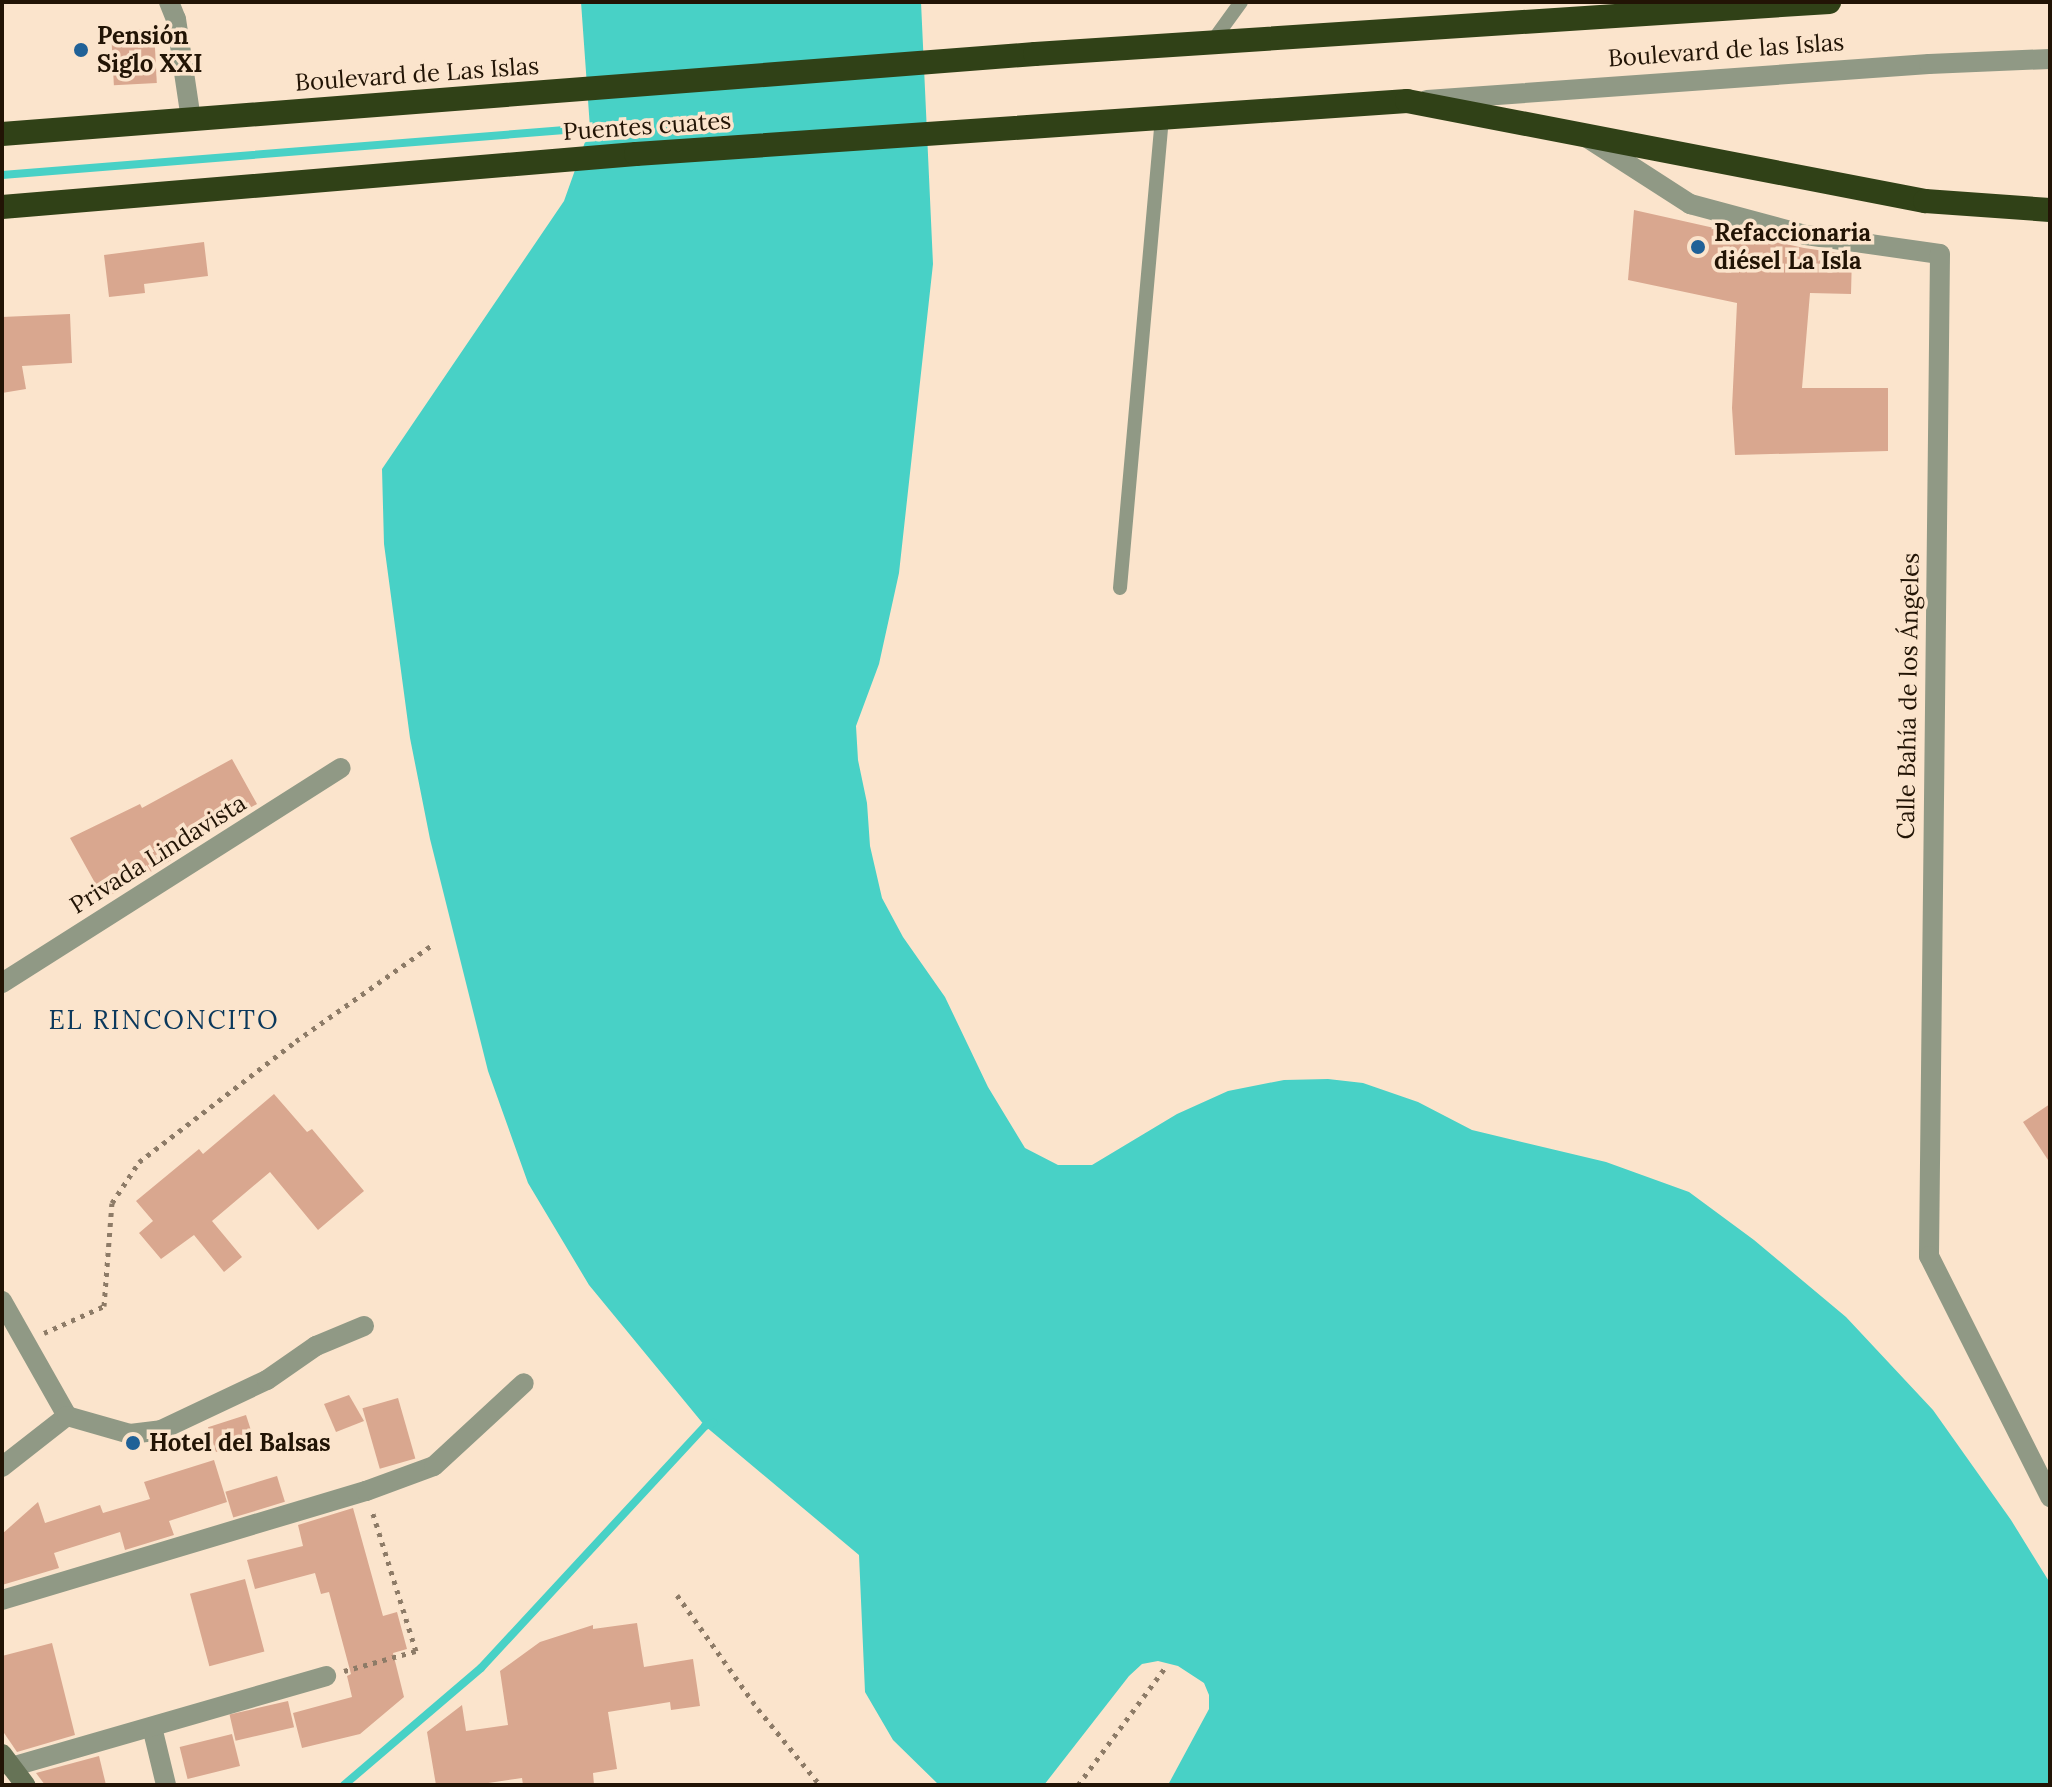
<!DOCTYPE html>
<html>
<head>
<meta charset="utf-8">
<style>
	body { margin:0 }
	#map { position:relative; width:2052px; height:1787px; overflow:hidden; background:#fbe4cc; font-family:Lora,serif }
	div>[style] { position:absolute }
	.water>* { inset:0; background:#48d1c6 }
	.stream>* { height:8px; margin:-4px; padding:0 4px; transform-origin:4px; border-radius:4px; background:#48d1c6 }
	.building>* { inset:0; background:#d9a78f; transform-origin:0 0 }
	.path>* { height:5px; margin-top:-2.5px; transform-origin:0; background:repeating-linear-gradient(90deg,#8d7b67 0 4px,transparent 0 10px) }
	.lane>* { height:14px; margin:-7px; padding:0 7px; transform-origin:7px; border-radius:7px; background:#909985 }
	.street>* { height:20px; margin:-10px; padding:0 10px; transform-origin:10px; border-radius:10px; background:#909985 }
	.secondary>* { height:20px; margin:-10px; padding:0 10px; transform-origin:10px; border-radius:10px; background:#667356 }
	.highway>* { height:24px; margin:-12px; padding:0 12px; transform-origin:12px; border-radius:12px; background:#304117 }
	.dots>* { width:22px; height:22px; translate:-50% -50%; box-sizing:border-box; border:4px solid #fbe4cc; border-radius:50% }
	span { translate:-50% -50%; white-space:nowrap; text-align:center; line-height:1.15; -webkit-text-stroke:7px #fbe4cc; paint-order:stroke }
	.poi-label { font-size:24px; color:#221405; font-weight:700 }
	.left { translate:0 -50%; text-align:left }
	.street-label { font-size:24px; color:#221405 }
	.neighbourhood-label { font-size:26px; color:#0a385c; letter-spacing:2px }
	.frame { position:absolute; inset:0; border:4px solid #221405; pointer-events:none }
</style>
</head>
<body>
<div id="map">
	<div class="water">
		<div style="clip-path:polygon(581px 2px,921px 2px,933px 264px,899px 573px,879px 664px,856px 726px,858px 760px,867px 803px,870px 846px,882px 898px,903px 937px,945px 997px,988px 1087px,1025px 1148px,1058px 1165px,1092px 1165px,1177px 1114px,1228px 1091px,1284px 1080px,1328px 1079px,1363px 1083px,1418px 1102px,1472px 1130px,1606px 1162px,1689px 1192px,1754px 1240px,1846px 1317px,1933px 1410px,2011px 1520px,2050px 1583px,2050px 1785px,1168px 1785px,1209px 1709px,1209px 1695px,1204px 1683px,1178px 1666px,1158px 1661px,1142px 1664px,1129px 1676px,1044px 1785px,939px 1785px,893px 1740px,865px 1692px,859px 1555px,705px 1426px,589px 1285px,528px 1183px,488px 1071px,430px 839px,410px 738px,384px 544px,382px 469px,564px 201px,590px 128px)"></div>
	</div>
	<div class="stream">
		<div style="left:2px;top:175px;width:590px;rotate:-4.57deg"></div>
		<div style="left:344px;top:1785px;width:180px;rotate:-40.5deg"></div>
		<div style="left:481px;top:1668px;width:330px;rotate:-47.2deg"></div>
		<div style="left:705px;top:1426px;width:9px;rotate:-21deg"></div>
	</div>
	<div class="building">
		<div style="left:154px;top:29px;width:54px;height:43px;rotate:87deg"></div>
		<div style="clip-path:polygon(1634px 210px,1804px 248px,1852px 255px,1851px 294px,1810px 293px,1802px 388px,1888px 388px,1888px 451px,1735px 455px,1732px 408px,1737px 303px,1628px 280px)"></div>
		<div style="clip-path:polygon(204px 242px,208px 276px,144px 284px,145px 293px,109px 297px,104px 255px)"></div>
		<div style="clip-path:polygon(70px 314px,72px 363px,22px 366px,26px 389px,2px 393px,2px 317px)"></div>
		<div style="clip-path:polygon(232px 759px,257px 804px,209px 830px,170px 857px,171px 860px,104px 899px,70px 838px,140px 804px,142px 808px)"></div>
		<div style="clip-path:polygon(274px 1094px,307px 1132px,312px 1129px,364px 1191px,318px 1230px,270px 1172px,212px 1221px,242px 1257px,224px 1272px,194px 1235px,161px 1259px,139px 1233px,153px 1221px,136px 1201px,199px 1149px,203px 1154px)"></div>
		<div style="clip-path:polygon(2050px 1104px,2050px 1163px,2023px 1122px)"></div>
		<div style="clip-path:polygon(349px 1395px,364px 1421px,336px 1432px,324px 1404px)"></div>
		<div style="left:398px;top:1398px;width:63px;height:37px;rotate:74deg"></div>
		<div style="left:246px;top:1415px;width:26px;height:40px;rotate:72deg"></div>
		<div style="clip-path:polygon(214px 1460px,227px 1502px,169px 1521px,174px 1535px,125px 1550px,120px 1532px,54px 1553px,59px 1568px,2px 1585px,2px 1534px,38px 1502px,45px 1523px,100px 1505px,103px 1513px,150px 1499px,144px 1482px)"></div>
		<div style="left:277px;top:1476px;width:27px;height:54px;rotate:73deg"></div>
		<div style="clip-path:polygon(353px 1508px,383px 1616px,397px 1612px,407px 1649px,393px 1653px,404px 1697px,360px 1734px,302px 1748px,293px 1713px,352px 1697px,347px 1676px,351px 1674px,329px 1592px,321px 1594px,315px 1573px,255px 1589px,247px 1560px,303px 1546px,298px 1525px)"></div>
		<div style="left:245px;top:1579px;width:75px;height:57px;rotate:75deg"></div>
		<div style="clip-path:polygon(637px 1623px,644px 1667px,693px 1659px,700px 1706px,671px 1710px,670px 1702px,608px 1712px,617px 1769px,593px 1773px,594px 1785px,523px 1785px,522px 1778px,475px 1785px,436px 1785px,427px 1732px,462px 1705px,466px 1731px,508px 1725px,500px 1671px,540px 1642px,593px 1625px,593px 1629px)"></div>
		<div style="clip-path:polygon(52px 1643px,75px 1735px,17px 1752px,2px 1730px,2px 1656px)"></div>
		<div style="left:288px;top:1701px;width:27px;height:60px;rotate:77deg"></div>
		<div style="left:232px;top:1734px;width:33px;height:54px;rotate:76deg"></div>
		<div style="clip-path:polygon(99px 1756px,106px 1785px,45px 1785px,36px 1773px)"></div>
	</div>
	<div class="path">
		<div style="left:44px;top:1333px;width:66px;rotate:-24.2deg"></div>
		<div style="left:104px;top:1306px;width:103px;rotate:-85.6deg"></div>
		<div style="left:112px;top:1203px;width:49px;rotate:-56.6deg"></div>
		<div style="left:139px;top:1162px;width:198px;rotate:-37.6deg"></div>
		<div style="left:296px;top:1041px;width:166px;rotate:-35.2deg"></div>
		<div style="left:677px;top:1595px;width:140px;rotate:54.6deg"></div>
		<div style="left:758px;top:1709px;width:98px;rotate:50.8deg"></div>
		<div style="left:344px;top:1671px;width:75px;rotate:-15.5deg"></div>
		<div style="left:416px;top:1651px;width:147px;rotate:-107.4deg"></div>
		<div style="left:1078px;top:1785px;width:146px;rotate:-53.4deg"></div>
	</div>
	<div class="lane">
		<div style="left:1212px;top:42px;width:49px;rotate:-54.1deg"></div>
		<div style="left:1120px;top:588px;width:474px;rotate:-84.9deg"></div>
	</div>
	<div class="street">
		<div style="left:169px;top:2px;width:18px;rotate:68deg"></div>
		<div style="left:176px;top:19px;width:101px;rotate:81.5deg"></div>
		<div style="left:1427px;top:100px;width:503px;rotate:-4.1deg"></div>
		<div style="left:1929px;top:64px;width:121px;rotate:-2.4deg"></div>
		<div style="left:1586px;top:137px;width:124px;rotate:32.8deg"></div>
		<div style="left:1690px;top:204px;width:120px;rotate:15deg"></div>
		<div style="left:1806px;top:235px;width:135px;rotate:8.1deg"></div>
		<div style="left:1940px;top:254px;width:1002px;rotate:90.63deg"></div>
		<div style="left:1929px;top:1256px;width:270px;rotate:63.3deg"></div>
		<div style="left:2px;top:983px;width:401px;rotate:-32.4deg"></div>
		<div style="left:2px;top:1301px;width:132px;rotate:60.5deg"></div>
		<div style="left:67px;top:1416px;width:83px;rotate:141.9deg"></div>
		<div style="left:67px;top:1416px;width:66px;rotate:15.9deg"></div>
		<div style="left:130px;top:1434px;width:31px;rotate:-7deg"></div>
		<div style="left:161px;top:1430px;width:117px;rotate:-25.3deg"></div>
		<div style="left:267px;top:1380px;width:60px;rotate:-34.8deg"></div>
		<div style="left:316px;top:1346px;width:52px;rotate:-22.6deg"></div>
		<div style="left:2px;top:1600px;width:380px;rotate:-16.7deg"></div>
		<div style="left:366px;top:1491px;width:72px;rotate:-20.2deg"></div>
		<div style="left:434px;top:1466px;width:122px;rotate:-42.7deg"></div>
		<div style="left:152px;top:1727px;width:60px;rotate:76.4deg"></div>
		<div style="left:11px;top:1767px;width:328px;rotate:-16.1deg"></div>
	</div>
	<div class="secondary">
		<div style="left:2px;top:1754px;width:39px;rotate:53deg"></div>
	</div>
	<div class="highway">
		<div style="left:2px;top:134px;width:1036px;rotate:-4.43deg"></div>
		<div style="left:1035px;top:54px;width:796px;rotate:-3.75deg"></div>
		<div style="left:2px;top:207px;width:636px;rotate:-4.78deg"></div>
		<div style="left:636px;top:154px;width:773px;rotate:-3.93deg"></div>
		<div style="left:1407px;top:101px;width:528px;rotate:10.93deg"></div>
		<div style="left:1925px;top:201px;width:125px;rotate:4.1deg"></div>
	</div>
	<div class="dots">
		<div style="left:81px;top:50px;background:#206197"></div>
		<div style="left:1698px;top:247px;background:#206197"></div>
		<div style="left:133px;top:1443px;background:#206197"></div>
	</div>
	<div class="poi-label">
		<span class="left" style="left:97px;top:50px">Pensión<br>Siglo XXI</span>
		<span class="left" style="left:1714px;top:247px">Refaccionaria<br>diésel La Isla</span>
		<span class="left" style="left:149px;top:1443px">Hotel del Balsas</span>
	</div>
	<div class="street-label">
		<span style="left:1726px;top:50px;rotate:-4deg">Boulevard de las Islas</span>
		<span style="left:417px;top:74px;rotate:-4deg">Boulevard de Las Islas</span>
		<span style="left:647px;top:126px;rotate:-4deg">Puentes cuates</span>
		<span style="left:1908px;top:696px;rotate:-89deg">Calle Bahía de los Ángeles</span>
		<span style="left:158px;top:854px;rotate:-32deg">Privada Lindavista</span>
	</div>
	<div class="neighbourhood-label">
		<span style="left:164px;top:1020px">EL RINCONCITO</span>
	</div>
	<div class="frame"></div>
</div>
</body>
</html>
